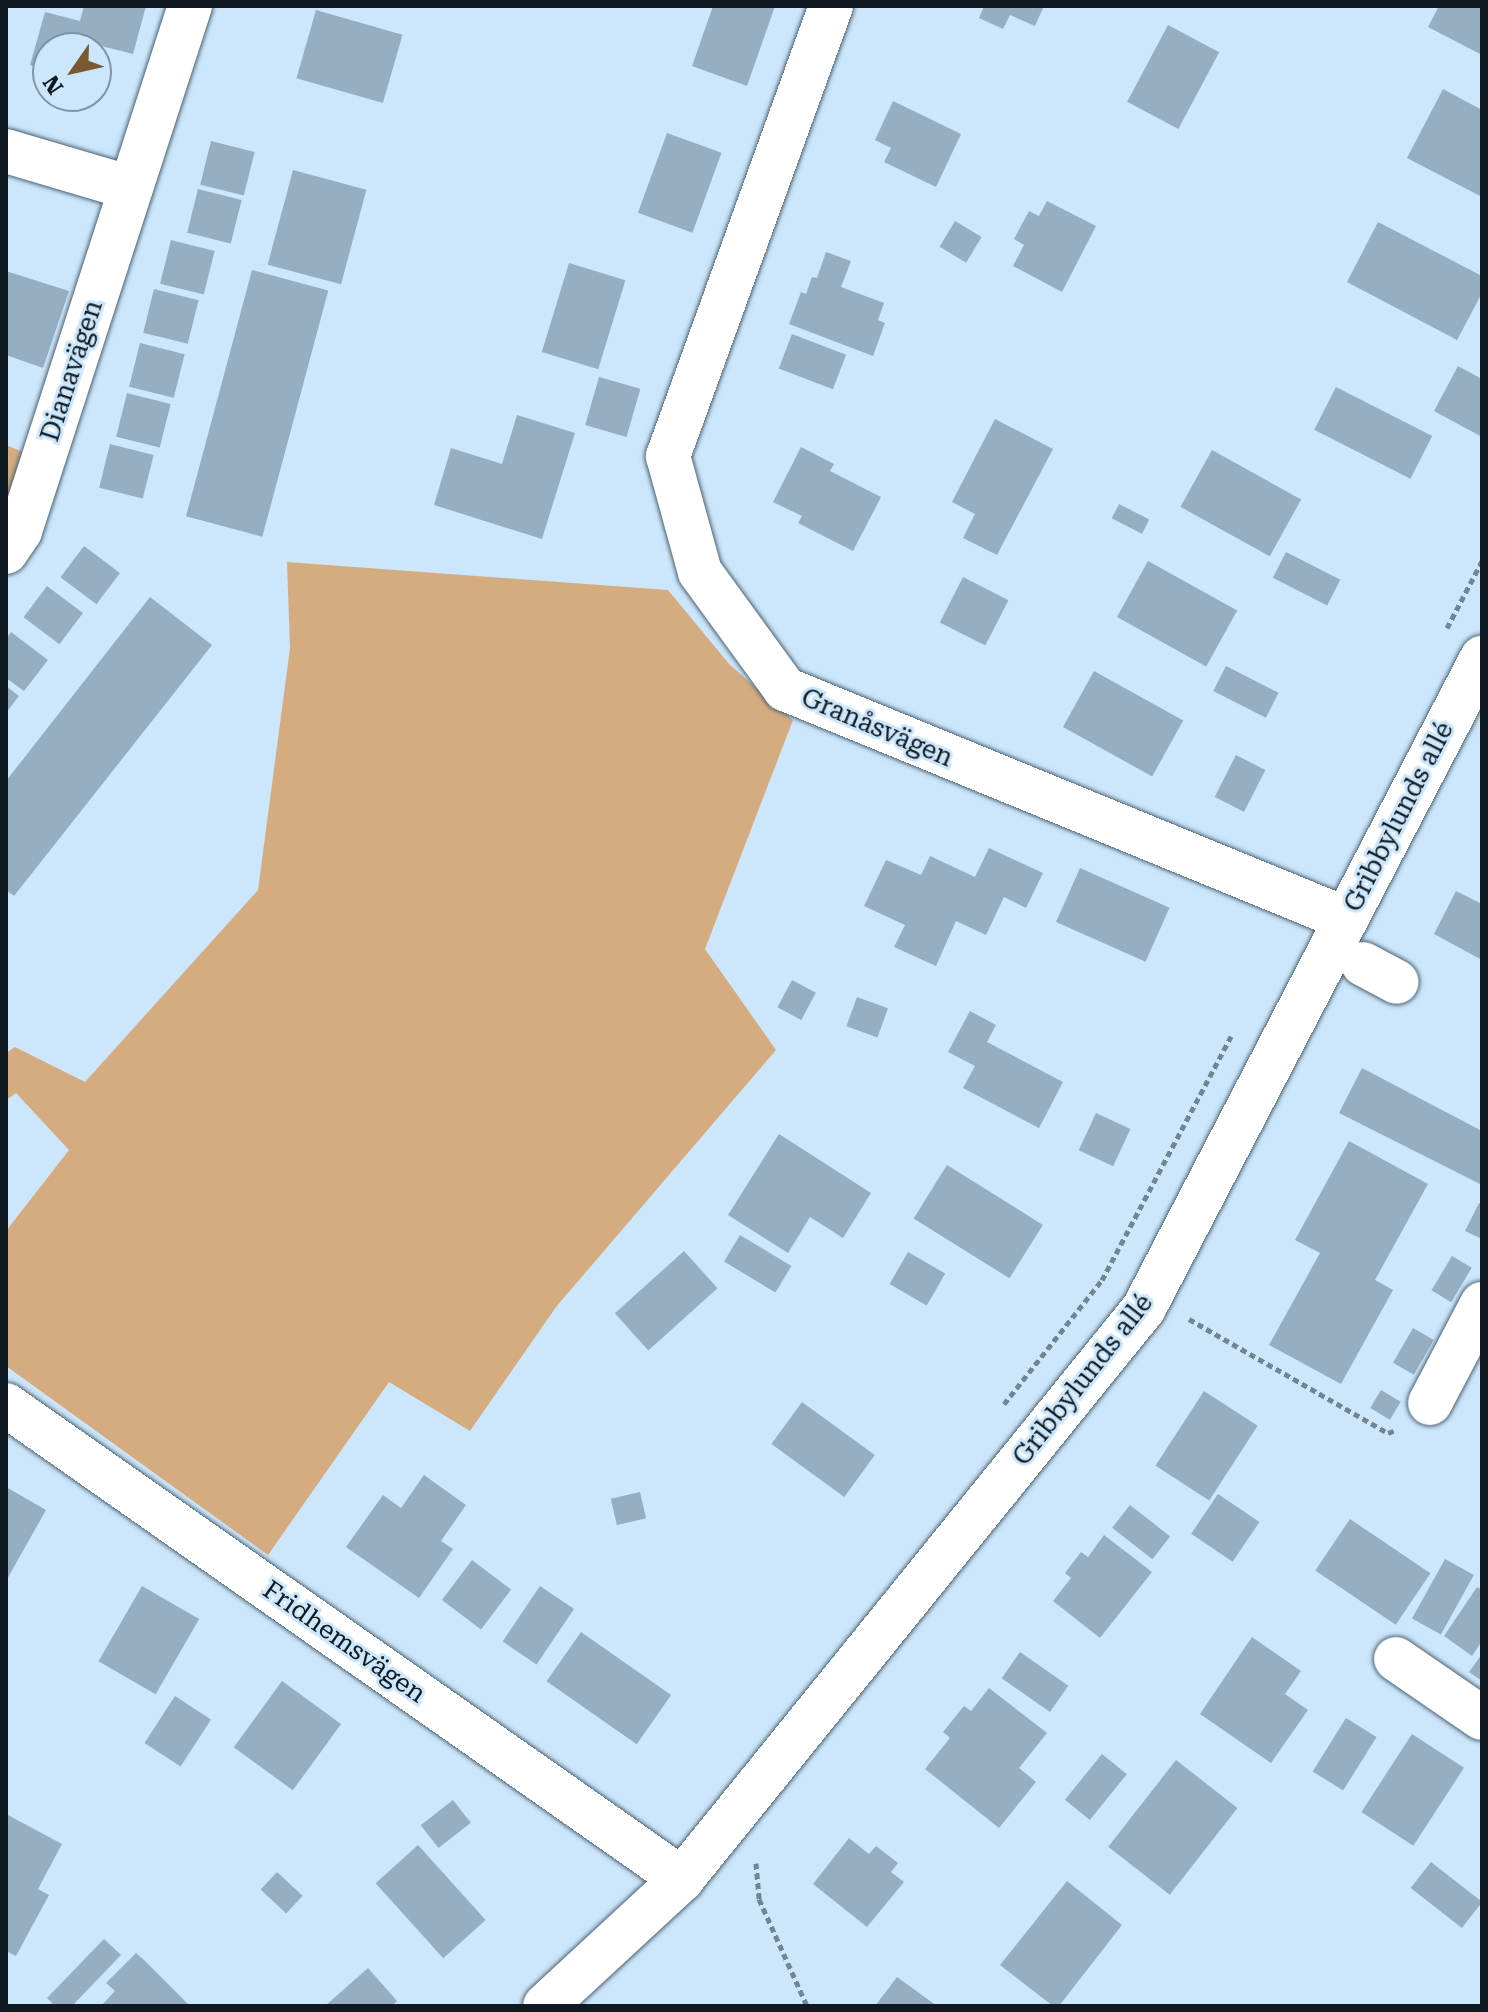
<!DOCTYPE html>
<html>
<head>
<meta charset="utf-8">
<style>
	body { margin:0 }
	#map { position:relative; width:1488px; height:2012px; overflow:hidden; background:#cce6fb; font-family:"Roboto Serif",serif }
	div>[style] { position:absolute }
	.green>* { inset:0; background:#d5ac80 }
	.building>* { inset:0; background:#95aec2; transform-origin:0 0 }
	.path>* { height:5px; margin-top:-2.5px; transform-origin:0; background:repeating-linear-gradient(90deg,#728593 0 6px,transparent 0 10px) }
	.roads { filter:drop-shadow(0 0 2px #4b6274) drop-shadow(0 0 2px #4b6274) }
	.minor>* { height:44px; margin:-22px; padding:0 22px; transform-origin:22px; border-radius:22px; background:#fff }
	span { translate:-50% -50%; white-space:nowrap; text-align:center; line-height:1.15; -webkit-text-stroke:6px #cce6fb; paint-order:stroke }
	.street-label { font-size:26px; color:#0f1920 }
	.frame { position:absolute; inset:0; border:8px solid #0f1920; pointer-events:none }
	.north { position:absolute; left:32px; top:32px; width:80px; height:80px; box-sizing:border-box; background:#cce6fb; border:2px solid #8094a3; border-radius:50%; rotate:236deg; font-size:22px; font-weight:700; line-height:32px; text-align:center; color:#0f1920 }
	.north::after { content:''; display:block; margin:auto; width:28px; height:36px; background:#7a5830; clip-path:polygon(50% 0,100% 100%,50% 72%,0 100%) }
</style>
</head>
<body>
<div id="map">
	<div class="green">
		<div style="clip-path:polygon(6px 445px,25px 453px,6px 500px)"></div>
		<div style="clip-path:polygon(287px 562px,668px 590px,730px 665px,793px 720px,705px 949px,776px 1050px,556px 1307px,470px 1431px,389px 1382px,268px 1555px,6px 1366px,6px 1231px,69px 1150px,16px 1093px,6px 1100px,6px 1053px,15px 1047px,85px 1082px,258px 890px,290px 648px)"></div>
	</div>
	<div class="building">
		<div style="clip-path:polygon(84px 6px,146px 6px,133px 54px,85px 42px,84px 48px,48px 48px,48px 70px,30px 65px,45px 12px,80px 21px)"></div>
		<div style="clip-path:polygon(713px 6px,775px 6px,747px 86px,692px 66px)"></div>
		<div style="clip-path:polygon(984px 6px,1044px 6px,1035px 26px,1010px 15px,1003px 29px,979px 18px)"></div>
		<div style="clip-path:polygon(1439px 6px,1482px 6px,1482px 55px,1428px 27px)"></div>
		<div style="left:316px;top:10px;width:90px;height:71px;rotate:16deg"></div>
		<div style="left:1168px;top:25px;width:58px;height:87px;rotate:28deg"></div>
		<div style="clip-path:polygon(1443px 89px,1482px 110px,1482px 197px,1407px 158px)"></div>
		<div style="clip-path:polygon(893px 101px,961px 134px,936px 187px,884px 162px,891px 148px,875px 140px)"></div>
		<div style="left:667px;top:133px;width:58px;height:85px;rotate:20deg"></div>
		<div style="left:211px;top:141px;width:45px;height:45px;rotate:14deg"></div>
		<div style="left:293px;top:170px;width:76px;height:98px;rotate:15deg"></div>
		<div style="left:198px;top:189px;width:45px;height:45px;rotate:14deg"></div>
		<div style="clip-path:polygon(1047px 201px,1096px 226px,1062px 292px,1013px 266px,1024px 245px,1014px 239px,1029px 211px,1039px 216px)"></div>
		<div style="left:955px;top:221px;width:31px;height:30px;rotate:31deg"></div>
		<div style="clip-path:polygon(1378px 222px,1482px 276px,1482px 293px,1457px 340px,1347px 282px)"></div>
		<div style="left:171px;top:240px;width:45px;height:45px;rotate:14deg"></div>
		<div style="clip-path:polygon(826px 252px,851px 261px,841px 287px,884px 303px,878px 320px,885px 323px,873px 356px,789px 324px,801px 292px,806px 294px,812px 277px,817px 278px)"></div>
		<div style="left:569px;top:263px;width:59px;height:93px;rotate:17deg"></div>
		<div style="left:252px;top:270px;width:79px;height:255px;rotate:15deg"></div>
		<div style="clip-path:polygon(6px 271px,69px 291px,43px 368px,6px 355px)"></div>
		<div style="left:154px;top:289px;width:46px;height:45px;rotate:14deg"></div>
		<div style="left:792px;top:334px;width:58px;height:37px;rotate:21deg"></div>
		<div style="left:140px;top:343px;width:46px;height:45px;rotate:14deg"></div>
		<div style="clip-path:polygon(1458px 366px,1482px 379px,1482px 437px,1434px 411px)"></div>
		<div style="left:599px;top:377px;width:43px;height:50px;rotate:16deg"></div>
		<div style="left:1336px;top:387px;width:108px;height:48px;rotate:27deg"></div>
		<div style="left:127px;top:393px;width:45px;height:45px;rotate:14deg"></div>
		<div style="clip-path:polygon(517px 415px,575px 433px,542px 539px,434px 505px,451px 448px,502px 464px)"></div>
		<div style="clip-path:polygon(995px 419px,1053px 449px,997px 555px,963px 538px,975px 514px,952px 502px)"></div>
		<div style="left:110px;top:444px;width:45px;height:45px;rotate:14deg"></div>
		<div style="clip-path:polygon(801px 447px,834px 464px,830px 471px,881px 497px,853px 551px,798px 523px,802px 516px,773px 502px)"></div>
		<div style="left:1212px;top:450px;width:102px;height:65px;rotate:29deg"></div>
		<div style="left:1119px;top:504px;width:34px;height:16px;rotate:27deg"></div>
		<div style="left:84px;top:546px;width:45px;height:39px;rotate:37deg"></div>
		<div style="left:1286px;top:552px;width:61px;height:29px;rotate:27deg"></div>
		<div style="left:1148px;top:561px;width:102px;height:64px;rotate:29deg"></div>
		<div style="left:963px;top:577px;width:51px;height:51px;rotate:27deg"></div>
		<div style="left:47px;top:586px;width:45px;height:39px;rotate:37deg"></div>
		<div style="clip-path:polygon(150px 597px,212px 645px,14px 896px,6px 890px,6px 781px)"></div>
		<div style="clip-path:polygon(11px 632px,48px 660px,24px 691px,6px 678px,6px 639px)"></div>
		<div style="left:1226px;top:666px;width:59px;height:28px;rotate:27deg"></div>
		<div style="left:1094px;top:671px;width:102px;height:64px;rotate:29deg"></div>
		<div style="clip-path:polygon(6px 686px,19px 696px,6px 713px)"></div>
		<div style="left:1236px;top:755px;width:33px;height:47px;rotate:27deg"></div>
		<div style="clip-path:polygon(989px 848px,1043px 873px,1026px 908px,1004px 897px,986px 935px,956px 921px,936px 966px,894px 947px,905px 925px,864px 906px,886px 860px,921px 875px,930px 856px,975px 877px)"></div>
		<div style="left:1080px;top:868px;width:98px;height:59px;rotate:24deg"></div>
		<div style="clip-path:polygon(1456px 891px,1482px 904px,1482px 960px,1434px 934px)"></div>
		<div style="left:792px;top:980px;width:27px;height:31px;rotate:28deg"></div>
		<div style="left:857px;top:997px;width:33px;height:31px;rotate:20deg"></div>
		<div style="clip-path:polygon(970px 1011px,996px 1025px,987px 1042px,1063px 1082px,1039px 1128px,963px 1088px,975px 1066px,948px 1052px)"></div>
		<div style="clip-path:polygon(1362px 1068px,1482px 1131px,1482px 1185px,1339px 1113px)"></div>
		<div style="left:1096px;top:1113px;width:38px;height:41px;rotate:25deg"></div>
		<div style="clip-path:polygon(779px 1134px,871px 1193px,843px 1238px,810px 1217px,788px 1253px,728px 1215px)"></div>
		<div style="clip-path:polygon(1349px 1141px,1428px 1184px,1375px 1280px,1393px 1290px,1341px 1384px,1269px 1345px,1320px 1253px,1295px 1240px)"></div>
		<div style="left:947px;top:1165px;width:113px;height:63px;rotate:32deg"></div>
		<div style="clip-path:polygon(1479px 1203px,1482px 1204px,1482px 1239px,1465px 1231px)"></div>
		<div style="left:740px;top:1235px;width:60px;height:31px;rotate:31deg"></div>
		<div style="left:684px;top:1251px;width:50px;height:93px;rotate:48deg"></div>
		<div style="left:908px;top:1252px;width:43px;height:37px;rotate:30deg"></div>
		<div style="left:1452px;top:1256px;width:23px;height:40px;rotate:31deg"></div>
		<div style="left:1413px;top:1328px;width:24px;height:40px;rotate:30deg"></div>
		<div style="left:1381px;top:1390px;width:23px;height:21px;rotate:31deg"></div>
		<div style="left:1204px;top:1391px;width:64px;height:89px;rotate:33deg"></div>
		<div style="left:802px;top:1402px;width:90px;height:52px;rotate:36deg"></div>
		<div style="clip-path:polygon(424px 1475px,466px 1505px,441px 1541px,453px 1549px,419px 1598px,346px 1547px,383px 1495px,401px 1508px)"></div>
		<div style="clip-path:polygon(6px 1487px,46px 1510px,6px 1581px)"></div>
		<div style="left:640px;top:1492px;width:27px;height:30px;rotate:77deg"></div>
		<div style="left:1218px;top:1494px;width:50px;height:48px;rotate:34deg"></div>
		<div style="left:1130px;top:1505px;width:51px;height:29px;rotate:38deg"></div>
		<div style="left:1350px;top:1519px;width:97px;height:62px;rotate:34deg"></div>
		<div style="clip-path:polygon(1104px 1535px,1152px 1572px,1100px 1638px,1053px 1601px,1071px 1578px,1065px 1573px,1081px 1552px,1088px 1557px)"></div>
		<div style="left:1445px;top:1559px;width:33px;height:68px;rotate:29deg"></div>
		<div style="left:472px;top:1560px;width:49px;height:50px;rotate:37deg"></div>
		<div style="left:142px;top:1586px;width:66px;height:87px;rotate:30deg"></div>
		<div style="left:540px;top:1586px;width:41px;height:67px;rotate:34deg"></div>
		<div style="clip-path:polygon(1477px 1587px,1482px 1590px,1482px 1641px,1472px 1656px,1444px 1636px)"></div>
		<div style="left:581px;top:1632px;width:110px;height:60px;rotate:35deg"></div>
		<div style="clip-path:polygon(1252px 1637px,1301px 1671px,1285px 1694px,1308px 1710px,1271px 1763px,1200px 1714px)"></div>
		<div style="left:1020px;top:1652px;width:59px;height:32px;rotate:35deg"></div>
		<div style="clip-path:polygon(1482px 1654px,1482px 1681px,1469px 1672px)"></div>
		<div style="left:282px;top:1681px;width:73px;height:82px;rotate:36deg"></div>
		<div style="clip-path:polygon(989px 1688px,1047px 1733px,1019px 1768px,1036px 1782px,999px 1828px,925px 1769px,950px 1738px,943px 1732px,964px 1706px,971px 1711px)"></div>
		<div style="left:175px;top:1696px;width:43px;height:56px;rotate:33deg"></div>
		<div style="left:1346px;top:1718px;width:36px;height:63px;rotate:32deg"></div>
		<div style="left:1412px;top:1734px;width:62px;height:93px;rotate:33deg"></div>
		<div style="left:1102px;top:1754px;width:32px;height:59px;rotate:39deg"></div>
		<div style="left:1176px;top:1760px;width:78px;height:110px;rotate:38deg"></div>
		<div style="left:453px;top:1800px;width:29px;height:41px;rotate:52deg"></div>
		<div style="clip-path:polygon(6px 1814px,62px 1844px,38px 1889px,49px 1895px,16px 1956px,6px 1951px)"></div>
		<div style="clip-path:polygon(849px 1838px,869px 1854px,876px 1846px,898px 1863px,891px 1872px,904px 1882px,867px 1927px,813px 1884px)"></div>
		<div style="left:418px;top:1845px;width:101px;height:57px;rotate:48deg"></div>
		<div style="left:1431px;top:1862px;width:65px;height:33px;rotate:38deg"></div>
		<div style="left:277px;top:1872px;width:35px;height:24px;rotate:43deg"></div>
		<div style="clip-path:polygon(1067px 1881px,1122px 1925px,1059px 2006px,1053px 2006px,1000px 1965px)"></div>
		<div style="clip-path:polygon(104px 1939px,121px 1955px,72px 2006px,55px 2006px,47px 1998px)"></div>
		<div style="clip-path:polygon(136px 1953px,145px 1961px,190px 2006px,101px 2006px,115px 1991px,106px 1983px)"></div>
		<div style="clip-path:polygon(368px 1968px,397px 2001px,392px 2006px,325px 2006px)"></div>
		<div style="clip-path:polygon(897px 1977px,937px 2006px,875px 2006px)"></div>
	</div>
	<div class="path">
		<div style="left:1447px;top:628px;width:76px;rotate:-62.4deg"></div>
		<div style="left:1189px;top:1319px;width:229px;rotate:29.8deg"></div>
		<div style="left:1388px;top:1433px;width:9px;rotate:-21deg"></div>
		<div style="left:1004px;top:1404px;width:158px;rotate:-51.7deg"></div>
		<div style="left:1102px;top:1280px;width:276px;rotate:-62.1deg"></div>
		<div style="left:756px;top:1863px;width:36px;rotate:85deg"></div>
		<div style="left:759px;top:1899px;width:117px;rotate:65.8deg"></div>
	</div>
	<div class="roads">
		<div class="minor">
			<div style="left:831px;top:6px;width:479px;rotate:109.9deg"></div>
			<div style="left:668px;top:456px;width:120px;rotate:74.6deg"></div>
			<div style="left:700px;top:572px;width:145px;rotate:54deg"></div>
			<div style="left:785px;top:689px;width:606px;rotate:22.29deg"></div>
			<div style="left:6px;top:151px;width:130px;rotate:16.5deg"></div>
			<div style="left:6px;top:552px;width:25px;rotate:-56deg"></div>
			<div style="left:20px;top:531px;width:552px;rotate:-72.06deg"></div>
			<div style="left:1363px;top:964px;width:38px;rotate:28deg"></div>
			<div style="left:1430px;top:1403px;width:112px;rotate:-62.3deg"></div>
			<div style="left:6px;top:1405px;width:826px;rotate:35.04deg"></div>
			<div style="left:1396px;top:1659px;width:104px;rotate:34.5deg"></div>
			<div style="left:545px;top:2006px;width:187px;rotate:-42.8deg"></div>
			<div style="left:682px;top:1879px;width:734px;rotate:-51.02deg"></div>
			<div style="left:1144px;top:1308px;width:733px;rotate:-62.53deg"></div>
		</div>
	</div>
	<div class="street-label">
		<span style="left:72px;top:371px;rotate:-72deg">Dianavägen</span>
		<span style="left:877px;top:728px;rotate:23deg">Granåsvägen</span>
		<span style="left:1399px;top:817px;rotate:-63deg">Gribbylunds allé</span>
		<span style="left:1083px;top:1380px;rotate:-52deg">Gribbylunds allé</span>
		<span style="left:344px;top:1642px;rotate:35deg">Fridhemsvägen</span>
	</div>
	<div class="frame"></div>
	<div class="north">N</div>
</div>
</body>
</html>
